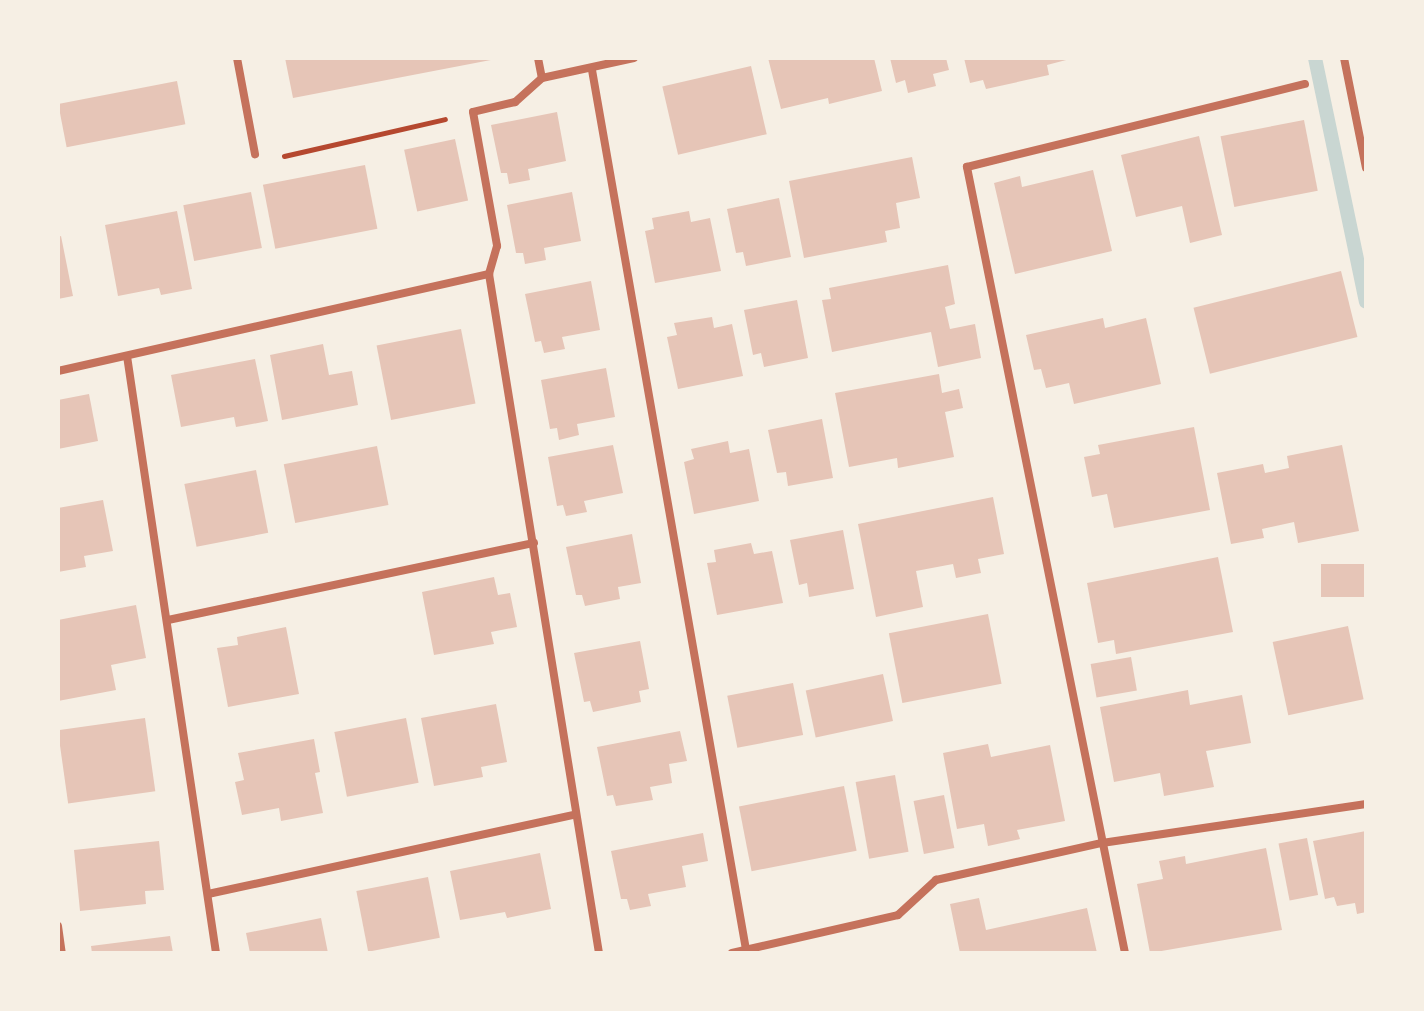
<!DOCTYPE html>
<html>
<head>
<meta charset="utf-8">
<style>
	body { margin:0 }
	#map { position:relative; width:1424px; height:1011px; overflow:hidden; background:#f6efe4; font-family:Manrope,sans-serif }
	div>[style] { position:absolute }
	.stream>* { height:14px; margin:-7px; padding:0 7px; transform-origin:7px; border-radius:7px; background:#c9d6d2 }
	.building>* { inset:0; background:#e6c5b7; transform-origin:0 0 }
	.path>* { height:5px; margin:-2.5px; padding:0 2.5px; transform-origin:2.5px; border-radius:2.5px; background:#b5482f }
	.minor>* { height:8px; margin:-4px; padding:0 4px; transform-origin:4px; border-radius:4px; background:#c5725c }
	span { translate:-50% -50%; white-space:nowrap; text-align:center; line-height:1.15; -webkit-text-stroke:8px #f6efe4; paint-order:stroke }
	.frame { position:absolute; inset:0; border:60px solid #f6efe4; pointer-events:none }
</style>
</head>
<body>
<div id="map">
	<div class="stream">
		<div style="left:1315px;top:58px;width:249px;rotate:78.2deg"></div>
	</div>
	<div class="building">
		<div style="clip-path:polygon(285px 58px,495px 58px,496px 59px,293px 98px)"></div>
		<div style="clip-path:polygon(768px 58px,874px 58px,882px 91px,829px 104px,828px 98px,781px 109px)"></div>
		<div style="clip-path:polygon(890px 58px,946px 58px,949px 70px,933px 74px,936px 86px,908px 93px,905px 80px,896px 83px)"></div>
		<div style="clip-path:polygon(964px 58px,1070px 58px,1070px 59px,1047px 65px,1049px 75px,986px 89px,983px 80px,970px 83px)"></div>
		<div style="left:751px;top:66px;width:70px;height:91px;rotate:77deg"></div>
		<div style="left:177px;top:81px;width:44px;height:121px;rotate:79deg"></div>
		<div style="clip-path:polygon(557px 112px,566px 161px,528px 169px,530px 180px,509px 184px,507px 173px,501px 173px,491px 125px)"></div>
		<div style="left:1304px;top:120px;width:72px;height:85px;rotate:79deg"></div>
		<div style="clip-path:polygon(1199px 136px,1222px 235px,1190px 243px,1182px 206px,1136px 217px,1121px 155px)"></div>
		<div style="left:455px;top:139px;width:63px;height:52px;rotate:78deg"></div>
		<div style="clip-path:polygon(912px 157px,920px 198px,896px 203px,900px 228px,885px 231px,887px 242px,804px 258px,789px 181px)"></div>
		<div style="left:365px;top:165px;width:65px;height:104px;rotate:79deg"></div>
		<div style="clip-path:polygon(1093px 170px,1112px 251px,1015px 274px,994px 183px,1020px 176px,1022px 187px)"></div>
		<div style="left:251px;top:192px;width:57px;height:69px;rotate:79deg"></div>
		<div style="clip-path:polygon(572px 192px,581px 241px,544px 248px,546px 260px,525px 264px,523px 253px,516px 253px,507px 205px)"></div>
		<div style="clip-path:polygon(779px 198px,791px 257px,746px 266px,743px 252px,736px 253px,727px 209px)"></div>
		<div style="clip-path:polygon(177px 211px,192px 289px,161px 295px,159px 288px,118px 296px,105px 225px)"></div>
		<div style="clip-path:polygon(689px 211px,691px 222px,710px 218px,721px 271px,655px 283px,645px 231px,654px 229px,652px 218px)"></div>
		<div style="clip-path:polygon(61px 236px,73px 296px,58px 299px,58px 237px)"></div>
		<div style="clip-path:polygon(948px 265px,955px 304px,945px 307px,950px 329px,975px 324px,981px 358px,938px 367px,931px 332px,832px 352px,822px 300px,831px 299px,829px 288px)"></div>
		<div style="left:1341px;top:271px;width:68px;height:152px;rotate:76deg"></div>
		<div style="clip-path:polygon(591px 281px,600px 330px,562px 337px,565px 349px,544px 353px,541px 341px,535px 342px,525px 294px)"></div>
		<div style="clip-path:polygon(797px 300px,808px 358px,764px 367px,761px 353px,753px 355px,744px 310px)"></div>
		<div style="clip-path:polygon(712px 317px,714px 328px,732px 324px,743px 376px,678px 389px,667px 337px,677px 335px,674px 323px)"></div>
		<div style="clip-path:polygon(1103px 318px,1105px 328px,1146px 318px,1161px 384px,1074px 404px,1069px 383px,1046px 388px,1041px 369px,1034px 370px,1026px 335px)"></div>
		<div style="left:461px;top:329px;width:76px;height:86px;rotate:79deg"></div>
		<div style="clip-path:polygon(323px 344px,329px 375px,352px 371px,358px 405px,282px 420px,270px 355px)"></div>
		<div style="clip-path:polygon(255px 359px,268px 421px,236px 427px,234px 417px,181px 427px,171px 375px)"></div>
		<div style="clip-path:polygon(606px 368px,615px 417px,577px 424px,579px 435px,559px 440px,557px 428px,550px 429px,541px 380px)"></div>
		<div style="clip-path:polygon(939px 374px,942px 393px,959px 389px,963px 408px,945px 412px,954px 457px,898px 468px,897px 458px,849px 467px,835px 393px)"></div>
		<div style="clip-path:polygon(89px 394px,98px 441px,58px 449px,58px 400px)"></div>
		<div style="clip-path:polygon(822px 419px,833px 478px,788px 486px,786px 472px,777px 473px,768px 430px)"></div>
		<div style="clip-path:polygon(1194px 427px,1210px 510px,1114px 528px,1107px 494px,1092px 497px,1084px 457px,1100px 454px,1098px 445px)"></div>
		<div style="clip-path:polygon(728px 441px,730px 453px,749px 449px,759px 501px,694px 514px,684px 462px,694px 459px,691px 449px)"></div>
		<div style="clip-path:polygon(613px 445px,623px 493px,584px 501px,587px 512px,566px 516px,563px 505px,557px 506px,548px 457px)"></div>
		<div style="clip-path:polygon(1342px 445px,1359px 531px,1298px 543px,1294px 522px,1262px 529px,1264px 538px,1231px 544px,1217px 473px,1263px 464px,1265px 473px,1289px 468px,1287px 456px)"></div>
		<div style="left:377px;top:446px;width:60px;height:95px;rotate:79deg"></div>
		<div style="left:256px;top:470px;width:64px;height:73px;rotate:79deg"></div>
		<div style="clip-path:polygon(993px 497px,1004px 554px,978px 559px,981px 573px,956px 578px,953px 564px,916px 571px,923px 607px,876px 617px,858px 524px)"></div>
		<div style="clip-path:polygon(103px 500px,113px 551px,84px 556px,86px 567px,58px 572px,58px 508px)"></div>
		<div style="clip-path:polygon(843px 530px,854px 589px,809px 597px,807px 583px,799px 585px,790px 540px)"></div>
		<div style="clip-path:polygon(632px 534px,641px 583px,618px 587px,620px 599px,585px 606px,582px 595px,576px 595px,566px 547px)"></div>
		<div style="clip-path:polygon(751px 543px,754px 554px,772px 551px,783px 603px,717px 615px,707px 563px,716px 562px,714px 550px)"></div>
		<div style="clip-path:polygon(1218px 557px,1233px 632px,1116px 654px,1114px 640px,1098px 643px,1087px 583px)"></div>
		<div style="left:1366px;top:564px;width:33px;height:45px;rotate:90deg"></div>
		<div style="clip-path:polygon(494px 577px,498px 595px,510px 593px,517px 627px,491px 632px,494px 644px,434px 655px,422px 592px)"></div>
		<div style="clip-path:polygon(136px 605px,146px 658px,111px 665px,116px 690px,58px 701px,58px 620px)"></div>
		<div style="left:988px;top:614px;width:71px;height:101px;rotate:79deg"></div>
		<div style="left:1348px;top:626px;width:75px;height:77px;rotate:78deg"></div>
		<div style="clip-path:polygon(286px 627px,299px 694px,228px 707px,217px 648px,238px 645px,237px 637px)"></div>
		<div style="clip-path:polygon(640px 641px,649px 689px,639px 691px,641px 702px,593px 712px,590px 701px,584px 702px,574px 653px)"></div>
		<div style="left:1131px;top:657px;width:34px;height:41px;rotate:80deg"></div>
		<div style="left:883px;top:674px;width:48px;height:79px;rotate:78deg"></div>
		<div style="left:793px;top:683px;width:53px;height:67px;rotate:79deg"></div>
		<div style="clip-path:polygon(1188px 690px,1190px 705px,1242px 695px,1251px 743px,1206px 751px,1214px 787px,1164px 796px,1160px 773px,1114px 782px,1100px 707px)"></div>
		<div style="clip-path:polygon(496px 704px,507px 762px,481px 767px,483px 777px,434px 786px,421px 718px)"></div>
		<div style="left:145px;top:718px;width:74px;height:88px;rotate:82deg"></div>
		<div style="left:406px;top:718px;width:66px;height:73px;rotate:79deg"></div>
		<div style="clip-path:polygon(680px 731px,687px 761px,669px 764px,672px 783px,650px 787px,653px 800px,616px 806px,613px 795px,607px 796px,597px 747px)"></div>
		<div style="clip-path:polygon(314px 739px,320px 772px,315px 773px,323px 813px,281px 821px,279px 808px,242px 815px,235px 782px,244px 780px,238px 753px)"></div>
		<div style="clip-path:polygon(988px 744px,991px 757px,1050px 745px,1065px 821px,1017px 830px,1020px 839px,988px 846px,984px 824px,957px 829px,943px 753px)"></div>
		<div style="left:895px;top:775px;width:78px;height:40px;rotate:80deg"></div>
		<div style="left:844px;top:786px;width:66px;height:107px;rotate:79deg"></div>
		<div style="left:944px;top:795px;width:54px;height:31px;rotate:79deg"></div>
		<div style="clip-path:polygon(1366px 831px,1366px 912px,1357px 914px,1355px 903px,1337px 906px,1334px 897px,1325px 899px,1313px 841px)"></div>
		<div style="clip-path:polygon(703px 833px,708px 861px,682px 866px,686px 887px,648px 894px,651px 906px,630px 910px,627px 899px,621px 899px,611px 851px)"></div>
		<div style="left:1307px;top:838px;width:58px;height:29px;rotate:79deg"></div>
		<div style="clip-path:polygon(159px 841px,164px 890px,145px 891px,146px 904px,80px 911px,74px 850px)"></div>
		<div style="clip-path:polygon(1266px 848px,1282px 930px,1150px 953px,1137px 884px,1163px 879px,1159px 861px,1185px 856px,1186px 864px)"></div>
		<div style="clip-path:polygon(540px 853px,551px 909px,507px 918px,505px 912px,460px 920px,450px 871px)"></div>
		<div style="left:428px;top:877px;width:62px;height:73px;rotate:79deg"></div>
		<div style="clip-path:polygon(979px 898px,986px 930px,1087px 908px,1097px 953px,960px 953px,950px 904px)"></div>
		<div style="clip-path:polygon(321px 918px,328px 953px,250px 953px,246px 933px)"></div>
		<div style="clip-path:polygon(170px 936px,173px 953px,92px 953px,91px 946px)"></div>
	</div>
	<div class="path">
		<div style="left:284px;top:156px;width:165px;rotate:-12.9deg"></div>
	</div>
	<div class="minor">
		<div style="left:237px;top:58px;width:98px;rotate:79.4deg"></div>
		<div style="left:538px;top:58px;width:20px;rotate:79deg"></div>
		<div style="left:542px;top:78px;width:94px;rotate:-12.3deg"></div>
		<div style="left:1344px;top:58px;width:112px;rotate:78.7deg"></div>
		<div style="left:592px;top:70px;width:893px;rotate:80.07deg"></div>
		<div style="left:542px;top:78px;width:36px;rotate:138deg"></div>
		<div style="left:515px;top:102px;width:43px;rotate:166.6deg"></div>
		<div style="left:473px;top:112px;width:136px;rotate:79.8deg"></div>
		<div style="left:497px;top:246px;width:29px;rotate:106deg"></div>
		<div style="left:489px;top:274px;width:688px;rotate:80.8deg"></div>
		<div style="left:127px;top:356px;width:604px;rotate:81.52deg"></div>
		<div style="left:58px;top:371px;width:442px;rotate:-12.7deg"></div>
		<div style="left:168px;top:620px;width:374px;rotate:-11.9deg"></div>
		<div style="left:208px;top:894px;width:374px;rotate:-12.2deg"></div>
		<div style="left:58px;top:926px;width:27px;rotate:82deg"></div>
		<div style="left:732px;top:953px;width:170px;rotate:-12.9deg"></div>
		<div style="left:898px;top:915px;width:52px;rotate:-42.6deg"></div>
		<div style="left:936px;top:880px;width:170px;rotate:-12.6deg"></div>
		<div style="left:1102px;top:843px;width:267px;rotate:-8.4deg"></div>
		<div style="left:1125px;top:953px;width:802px;rotate:-101.37deg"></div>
		<div style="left:967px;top:167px;width:348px;rotate:-13.8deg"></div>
	</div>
	<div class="frame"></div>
</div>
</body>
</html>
